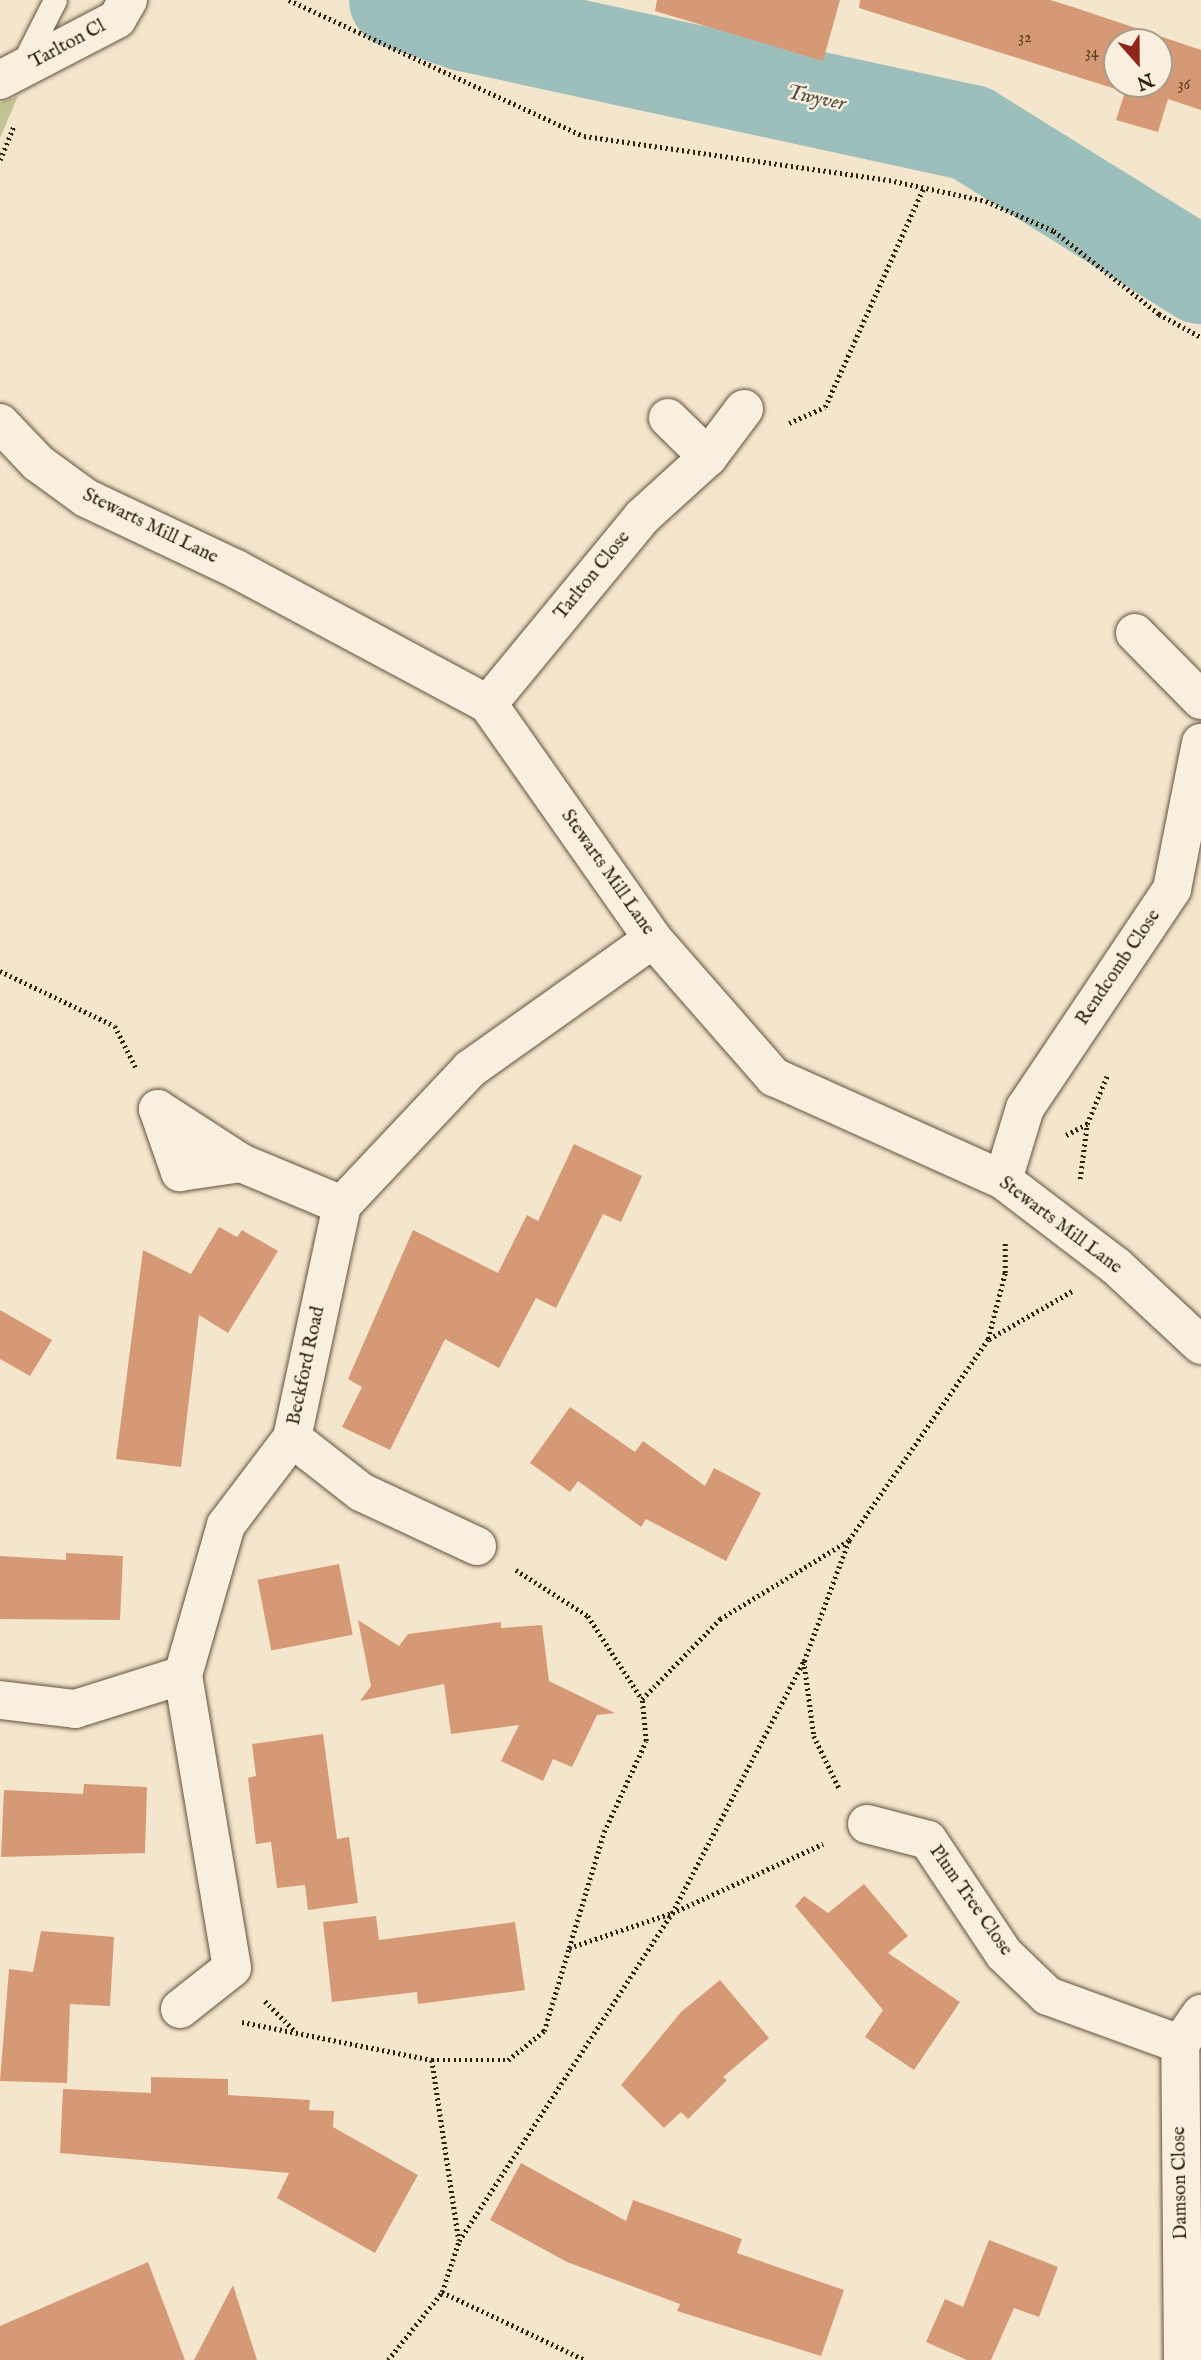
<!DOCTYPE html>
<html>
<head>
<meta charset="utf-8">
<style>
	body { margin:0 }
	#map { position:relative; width:1201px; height:2360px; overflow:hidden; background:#f4e6cd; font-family:"IM FELL English",serif }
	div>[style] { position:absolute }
	.green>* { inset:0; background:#c1c394 }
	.river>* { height:96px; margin:-48px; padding:0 48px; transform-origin:48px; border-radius:48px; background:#9cbfbb }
	.building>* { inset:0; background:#d69975; transform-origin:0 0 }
	.path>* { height:4.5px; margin-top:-2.25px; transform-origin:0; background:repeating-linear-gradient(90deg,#341f0d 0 2px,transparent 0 5.5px) }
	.roads { filter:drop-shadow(0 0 2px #64513d) drop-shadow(0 0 2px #64513d) }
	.lane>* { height:23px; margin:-11.5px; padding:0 11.5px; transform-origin:11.5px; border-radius:11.5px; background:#f8efde }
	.street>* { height:38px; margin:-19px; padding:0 19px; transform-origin:19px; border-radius:19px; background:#f8efde }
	span { translate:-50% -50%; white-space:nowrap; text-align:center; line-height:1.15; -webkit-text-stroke:5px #f8efde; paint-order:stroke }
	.number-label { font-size:16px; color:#5c3e27 }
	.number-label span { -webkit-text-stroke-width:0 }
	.street-label { font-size:19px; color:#341f0d }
	.water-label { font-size:21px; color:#534f41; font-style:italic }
	.north { position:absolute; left:1103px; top:28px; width:70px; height:70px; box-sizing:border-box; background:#f8efde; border:2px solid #aa9c8a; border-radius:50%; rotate:159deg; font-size:19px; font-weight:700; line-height:28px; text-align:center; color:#341f0d }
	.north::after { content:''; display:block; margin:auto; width:24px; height:32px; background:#8f2418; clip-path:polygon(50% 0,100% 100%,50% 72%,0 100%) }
</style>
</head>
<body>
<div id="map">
	<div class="green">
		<div style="clip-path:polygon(18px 96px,0 138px,0 103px)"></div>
	</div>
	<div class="river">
		<div style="left:397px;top:0;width:71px;rotate:18.9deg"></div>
		<div style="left:464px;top:23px;width:519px;rotate:12.24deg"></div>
		<div style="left:971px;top:133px;width:271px;rotate:31.9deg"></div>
	</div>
	<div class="building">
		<div style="clip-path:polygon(657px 0,840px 0,823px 61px,655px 11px)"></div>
		<div style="clip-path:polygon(evenodd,860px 0,1050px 0,1073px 7px,1201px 50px,1201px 110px,1168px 99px,1158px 132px,1116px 120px,1125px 92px,859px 8px,860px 0,1117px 42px,1159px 42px,1159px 84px,1117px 84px,1117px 42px)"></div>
		<div style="clip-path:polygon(574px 1144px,642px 1176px,621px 1222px,603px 1214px,556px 1308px,536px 1298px,499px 1368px,445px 1339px,390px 1450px,342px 1427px,362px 1387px,348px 1379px,413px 1230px,498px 1273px,527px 1215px,538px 1221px)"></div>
		<div style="clip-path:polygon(219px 1227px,237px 1237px,242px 1230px,278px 1251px,228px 1333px,199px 1315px,181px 1467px,116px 1459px,143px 1250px,191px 1274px)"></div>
		<div style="clip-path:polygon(0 1310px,52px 1340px,30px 1376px,0 1359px)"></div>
		<div style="clip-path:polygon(570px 1407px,635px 1452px,643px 1441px,705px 1486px,714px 1468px,761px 1493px,726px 1561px,646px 1519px,641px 1527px,578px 1481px,570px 1492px,530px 1463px)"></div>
		<div style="clip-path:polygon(66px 1553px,123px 1556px,120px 1620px,0 1619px,0 1556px,66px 1560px)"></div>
		<div style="left:339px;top:1564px;width:72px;height:83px;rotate:79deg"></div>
		<div style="clip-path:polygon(358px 1620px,399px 1646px,408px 1634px,501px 1622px,501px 1628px,542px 1625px,549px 1681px,615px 1713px,597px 1715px,572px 1767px,553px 1759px,543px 1781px,501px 1761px,519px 1725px,451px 1734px,444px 1684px,360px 1701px,371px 1686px)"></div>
		<div style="clip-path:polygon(323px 1734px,337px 1839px,349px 1837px,358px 1903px,308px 1910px,305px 1885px,277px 1888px,271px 1842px,256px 1844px,248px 1778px,256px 1776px,252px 1744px)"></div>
		<div style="clip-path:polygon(84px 1784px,147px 1787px,145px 1853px,1px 1857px,4px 1790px,83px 1794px)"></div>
		<div style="clip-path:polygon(864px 1884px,908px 1936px,888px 1953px,960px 2002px,914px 2070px,865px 2037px,883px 2010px,795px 1906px,804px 1896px,828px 1913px)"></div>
		<div style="clip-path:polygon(376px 1916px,379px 1940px,515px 1922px,525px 1990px,418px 2004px,417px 1992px,332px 2002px,323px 1922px)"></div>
		<div style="clip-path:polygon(41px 1931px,114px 1937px,110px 2006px,70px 2004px,67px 2083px,0 2081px,9px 1969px,33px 1972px)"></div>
		<div style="clip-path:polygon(720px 1980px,769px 2038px,723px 2077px,727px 2080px,688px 2119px,681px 2112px,664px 2128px,621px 2085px,681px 2012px)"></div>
		<div style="clip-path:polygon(151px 2077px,228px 2079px,228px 2095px,310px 2100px,309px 2110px,334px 2111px,333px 2127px,418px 2175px,375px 2253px,277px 2198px,289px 2173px,60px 2153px,63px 2089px,151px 2093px)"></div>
		<div style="clip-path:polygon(521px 2163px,626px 2221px,633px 2200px,742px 2239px,737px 2253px,844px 2290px,821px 2356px,677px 2311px,680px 2304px,567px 2262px,490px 2220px)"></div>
		<div style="clip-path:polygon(989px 2240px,1058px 2267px,1039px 2317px,1014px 2308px,991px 2360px,967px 2360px,926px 2342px,945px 2299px,963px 2307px)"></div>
		<div style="clip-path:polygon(148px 2262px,185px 2360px,0 2360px,0 2326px)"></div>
		<div style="clip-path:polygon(233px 2285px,257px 2360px,194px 2360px)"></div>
	</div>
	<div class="path">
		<div style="left:289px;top:0;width:325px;rotate:24.8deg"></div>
		<div style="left:584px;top:136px;width:308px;rotate:8.2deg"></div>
		<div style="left:889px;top:180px;width:99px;rotate:12.2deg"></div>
		<div style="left:986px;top:201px;width:74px;rotate:23.8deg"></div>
		<div style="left:1054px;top:231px;width:134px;rotate:38.3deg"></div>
		<div style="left:1159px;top:314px;width:48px;rotate:28.7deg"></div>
		<div style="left:0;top:160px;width:37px;rotate:-68deg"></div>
		<div style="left:789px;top:423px;width:39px;rotate:-24deg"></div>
		<div style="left:825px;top:407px;width:239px;rotate:-65.8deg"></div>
		<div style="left:0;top:971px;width:127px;rotate:25.6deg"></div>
		<div style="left:115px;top:1026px;width:47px;rotate:63.4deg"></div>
		<div style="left:1066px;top:1135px;width:24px;rotate:-28deg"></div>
		<div style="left:1087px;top:1124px;width:52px;rotate:-67.4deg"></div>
		<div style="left:1080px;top:1179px;width:55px;rotate:-82.7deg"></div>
		<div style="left:989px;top:1339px;width:96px;rotate:-30deg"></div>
		<div style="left:516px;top:1570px;width:85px;rotate:32.6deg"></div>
		<div style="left:588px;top:1616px;width:99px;rotate:57deg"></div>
		<div style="left:642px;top:1699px;width:112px;rotate:-45.7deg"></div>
		<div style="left:720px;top:1619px;width:150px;rotate:-31.4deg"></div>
		<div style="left:804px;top:1661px;width:76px;rotate:82.4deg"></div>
		<div style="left:814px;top:1736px;width:58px;rotate:64.3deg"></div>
		<div style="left:569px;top:1948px;width:121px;rotate:-73.2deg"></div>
		<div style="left:604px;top:1832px;width:100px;rotate:-65.2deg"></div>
		<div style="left:646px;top:1741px;width:42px;rotate:-95.4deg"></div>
		<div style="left:265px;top:2001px;width:44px;rotate:45deg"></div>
		<div style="left:242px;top:2022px;width:194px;rotate:11.3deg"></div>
		<div style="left:432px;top:2060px;width:76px"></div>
		<div style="left:508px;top:2060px;width:46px;rotate:-38.9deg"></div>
		<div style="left:544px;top:2031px;width:87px;rotate:-73.2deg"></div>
		<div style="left:569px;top:1948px;width:109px;rotate:-18.8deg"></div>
		<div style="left:672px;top:1913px;width:166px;rotate:-24.6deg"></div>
		<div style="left:432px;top:2060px;width:182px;rotate:81.5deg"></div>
		<div style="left:442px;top:2292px;width:158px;rotate:25.4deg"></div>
		<div style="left:388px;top:2360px;width:87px;rotate:-51.5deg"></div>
		<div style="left:442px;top:2292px;width:54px;rotate:-71.6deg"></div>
		<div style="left:459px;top:2241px;width:391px;rotate:-57deg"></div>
		<div style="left:672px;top:1913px;width:284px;rotate:-62.4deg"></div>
		<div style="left:804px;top:1661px;width:129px;rotate:-69.6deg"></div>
		<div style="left:849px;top:1540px;width:244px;rotate:-55.3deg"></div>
		<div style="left:988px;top:1339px;width:68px;rotate:-75.6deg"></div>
		<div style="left:1005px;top:1273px;width:32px;rotate:-90deg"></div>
	</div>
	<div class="roads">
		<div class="lane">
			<div style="left:20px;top:69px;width:77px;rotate:-63.1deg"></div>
		</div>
		<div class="street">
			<div style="left:0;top:80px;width:132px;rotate:-27.5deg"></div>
			<div style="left:117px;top:19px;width:22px;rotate:-60deg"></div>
			<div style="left:668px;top:418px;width:56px;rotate:44.3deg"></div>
			<div style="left:0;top:423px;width:55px;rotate:46.5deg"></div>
			<div style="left:38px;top:463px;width:59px;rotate:36.1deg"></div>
			<div style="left:86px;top:498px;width:166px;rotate:25.3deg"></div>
			<div style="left:236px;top:569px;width:286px;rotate:28.2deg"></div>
			<div style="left:488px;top:704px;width:287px;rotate:54.9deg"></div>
			<div style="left:653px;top:939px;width:184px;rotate:48.8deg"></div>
			<div style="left:774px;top:1077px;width:251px;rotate:24.2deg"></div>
			<div style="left:1003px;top:1180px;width:142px;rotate:37.3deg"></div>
			<div style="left:1116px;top:1266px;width:116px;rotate:42.9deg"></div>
			<div style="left:1135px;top:633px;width:94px;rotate:45.4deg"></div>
			<div style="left:488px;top:704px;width:242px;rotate:-50.5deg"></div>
			<div style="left:642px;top:517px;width:89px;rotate:-42.3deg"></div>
			<div style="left:708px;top:457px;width:60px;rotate:-53.1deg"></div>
			<div style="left:241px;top:1163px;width:99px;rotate:-147deg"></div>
			<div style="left:158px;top:1109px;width:67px;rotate:70.8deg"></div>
			<div style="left:180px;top:1172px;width:62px;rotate:-8.4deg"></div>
			<div style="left:241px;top:1163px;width:109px;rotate:22.6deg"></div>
			<div style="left:1003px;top:1180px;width:75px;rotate:-73deg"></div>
			<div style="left:1025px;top:1108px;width:264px;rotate:-56.1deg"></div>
			<div style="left:1172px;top:889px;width:149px;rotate:-78.8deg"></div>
			<div style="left:292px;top:1438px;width:88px;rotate:38deg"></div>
			<div style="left:361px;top:1492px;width:128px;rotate:25deg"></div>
			<div style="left:0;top:1700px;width:76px;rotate:6.8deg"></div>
			<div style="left:75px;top:1709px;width:113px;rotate:-17.5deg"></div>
			<div style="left:867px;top:1824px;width:63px;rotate:14.7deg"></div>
			<div style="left:928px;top:1840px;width:137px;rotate:56.3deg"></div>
			<div style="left:1004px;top:1954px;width:61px;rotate:43.7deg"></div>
			<div style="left:1048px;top:1996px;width:140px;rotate:20deg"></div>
			<div style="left:180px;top:2009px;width:66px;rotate:-38.3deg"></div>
			<div style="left:232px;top:1968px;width:297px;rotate:-99.5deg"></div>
			<div style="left:183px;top:1675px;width:156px;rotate:-74deg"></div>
			<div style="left:226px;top:1525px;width:109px;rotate:-52.8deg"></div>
			<div style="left:292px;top:1438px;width:238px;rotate:-77.9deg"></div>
			<div style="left:342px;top:1205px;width:187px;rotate:-46.7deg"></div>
			<div style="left:470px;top:1069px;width:224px;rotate:-35.4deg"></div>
			<div style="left:1183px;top:2360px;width:316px;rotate:-90.5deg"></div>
			<div style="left:1180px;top:2044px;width:37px;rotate:-55deg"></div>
		</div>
	</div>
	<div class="number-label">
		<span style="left:1025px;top:38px">32</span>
		<span style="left:1092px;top:53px">34</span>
		<span style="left:1184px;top:85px">36</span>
	</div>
	<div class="street-label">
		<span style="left:68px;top:45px;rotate:-28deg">Tarlton Cl</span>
		<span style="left:150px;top:527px;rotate:26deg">Stewarts Mill Lane</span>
		<span style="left:593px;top:576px;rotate:-51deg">Tarlton Close</span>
		<span style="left:607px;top:873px;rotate:55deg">Stewarts Mill Lane</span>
		<span style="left:1119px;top:968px;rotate:-56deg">Rendcomb Close</span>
		<span style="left:1060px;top:1226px;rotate:37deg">Stewarts Mill Lane</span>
		<span style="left:307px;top:1366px;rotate:-78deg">Beckford Road</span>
		<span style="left:970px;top:1901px;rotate:55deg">Plum Tree Close</span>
		<span style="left:1181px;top:2183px;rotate:-91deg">Damson Close</span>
	</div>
	<div class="water-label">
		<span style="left:816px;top:99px;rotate:12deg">Twyver</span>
	</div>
	<div class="north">N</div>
</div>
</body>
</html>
